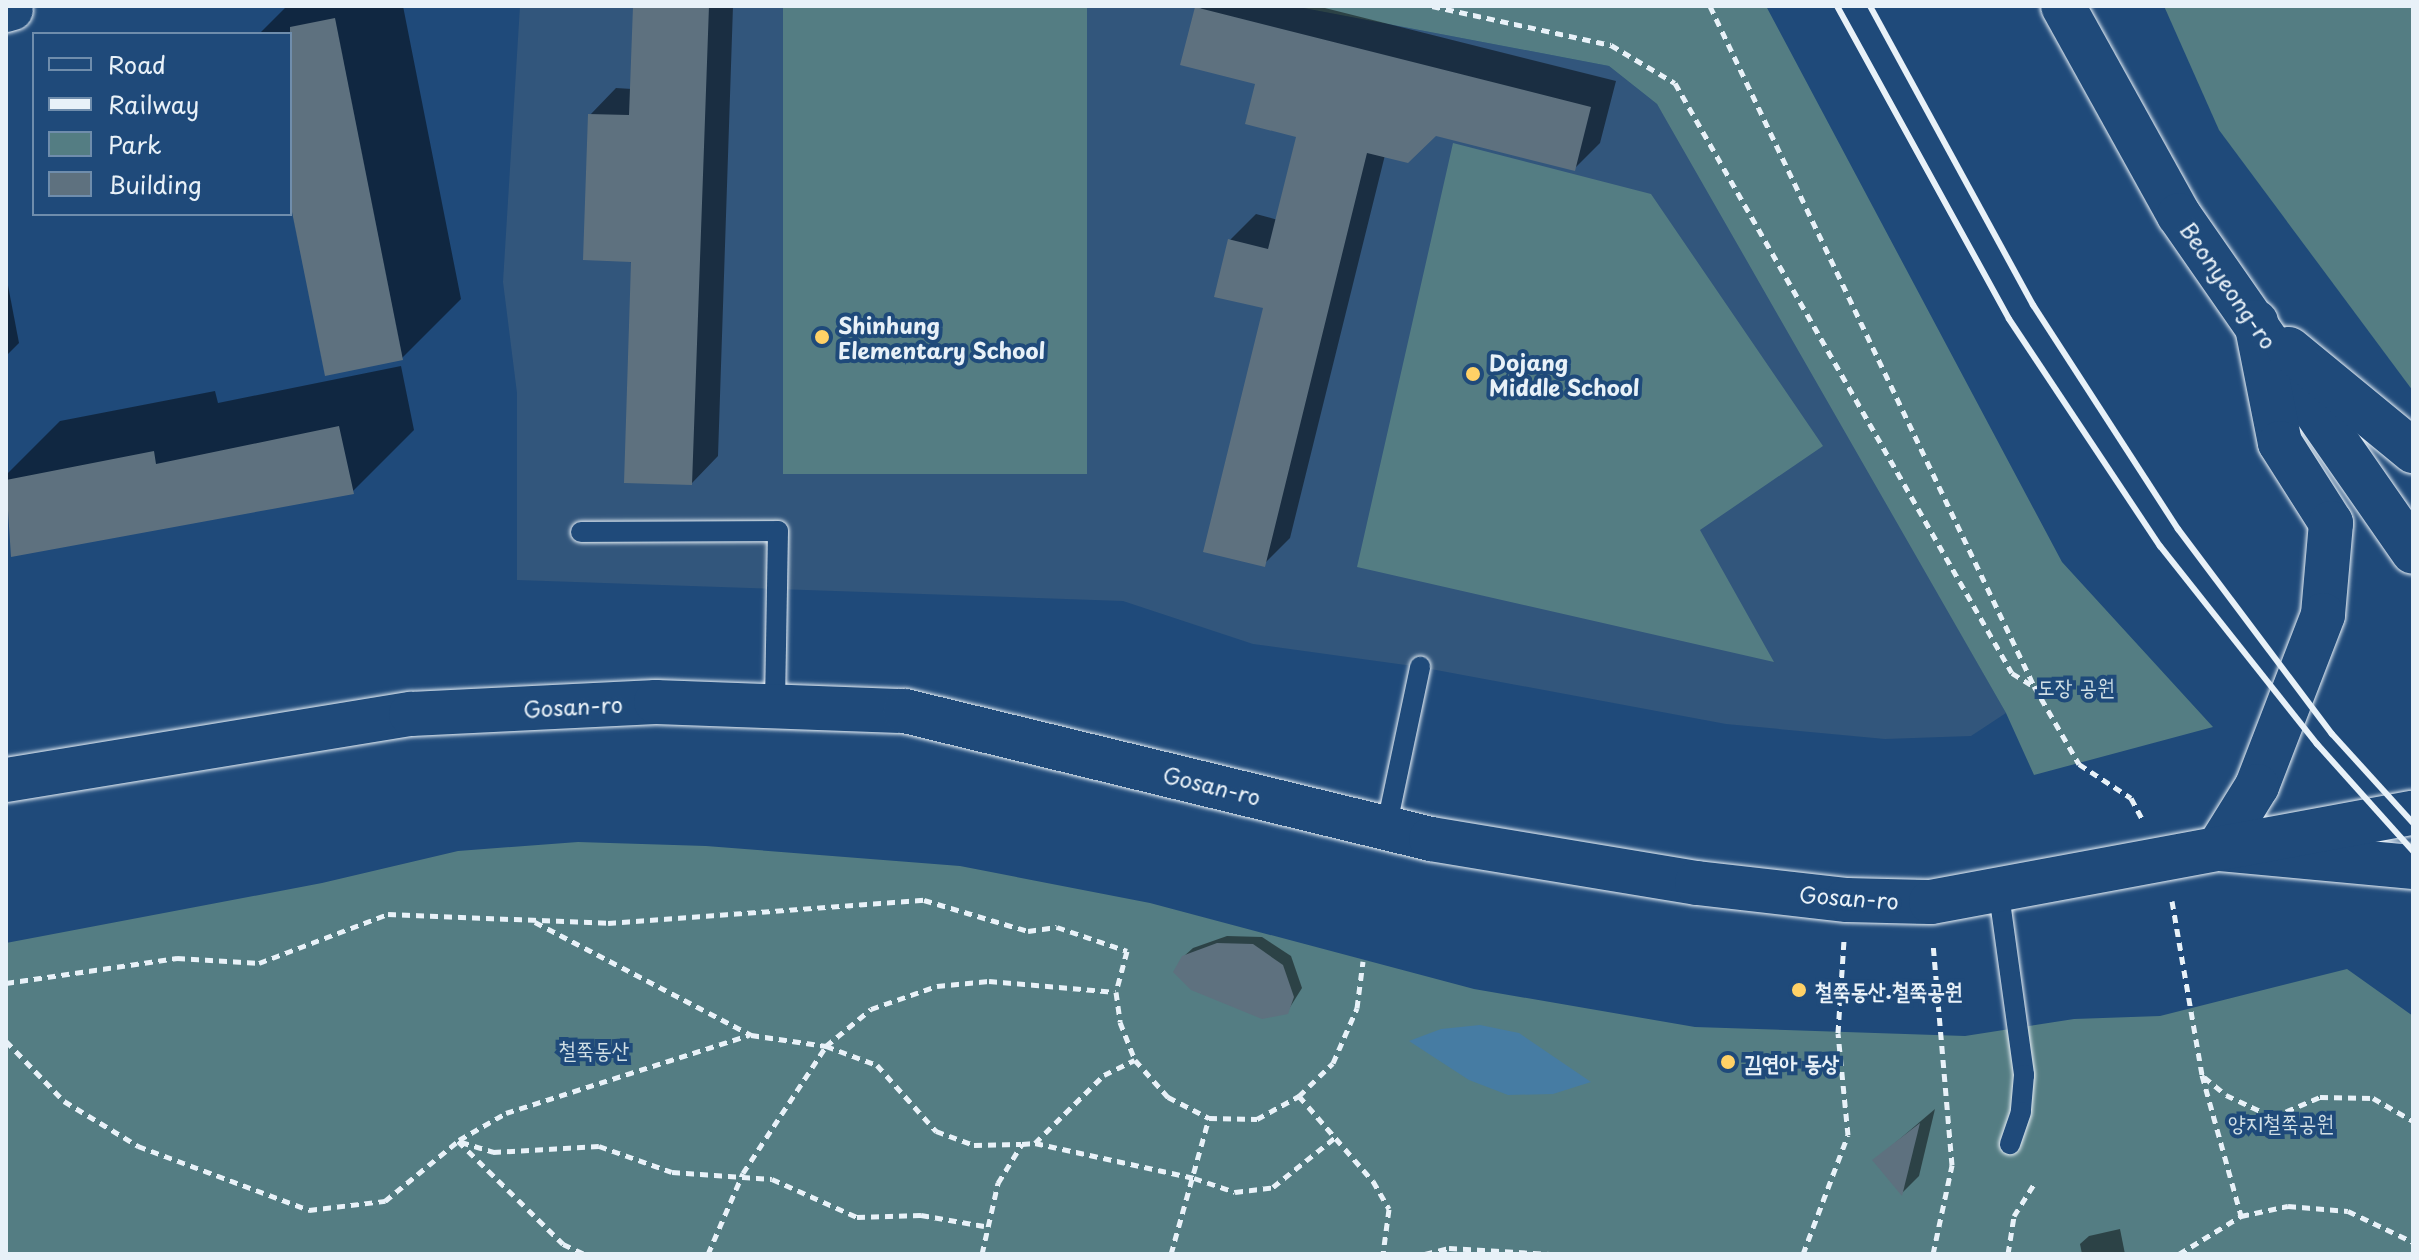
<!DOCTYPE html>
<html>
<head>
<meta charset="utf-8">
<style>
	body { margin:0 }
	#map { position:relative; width:2419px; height:1260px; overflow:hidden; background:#1f4a7a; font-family:"Playpen Sans","Poor Story",sans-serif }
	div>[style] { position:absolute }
	.built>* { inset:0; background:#32567c }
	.green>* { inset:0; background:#547d83; transform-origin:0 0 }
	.water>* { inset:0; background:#467ca3 }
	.shadow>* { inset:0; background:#0007 }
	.building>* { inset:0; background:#5e717f }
	.path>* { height:5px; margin-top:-2.5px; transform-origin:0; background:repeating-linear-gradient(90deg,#e8f1f8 0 8px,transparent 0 14px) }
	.roads { filter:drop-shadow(0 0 2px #e8f1f8) drop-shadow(0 0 2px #e8f1f8) }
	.lane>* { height:20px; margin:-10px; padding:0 10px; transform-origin:10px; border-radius:10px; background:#1f4a7a }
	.street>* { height:40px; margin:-20px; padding:0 20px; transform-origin:20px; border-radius:20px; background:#1f4a7a }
	.secondary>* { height:44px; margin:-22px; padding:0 22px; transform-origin:22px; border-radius:22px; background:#1f4a7a }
	.rail>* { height:6px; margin:-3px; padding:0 3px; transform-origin:3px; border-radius:3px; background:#e8f1f8 }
	.dots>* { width:22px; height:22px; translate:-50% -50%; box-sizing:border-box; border:4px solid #1f4a7a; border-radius:50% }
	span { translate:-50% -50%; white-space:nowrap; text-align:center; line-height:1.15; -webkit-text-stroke:8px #1f4a7a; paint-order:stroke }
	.street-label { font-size:22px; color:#e8f1f8 }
	.poi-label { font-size:22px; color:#e8f1f8; font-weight:700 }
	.left { translate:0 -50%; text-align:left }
	.park-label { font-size:22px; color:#d2e0e6 }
	.frame { position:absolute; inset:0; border:8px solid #e8f1f8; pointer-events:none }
	.legend { position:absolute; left:32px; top:32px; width:260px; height:184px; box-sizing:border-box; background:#1f4a7a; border:2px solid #6f8dac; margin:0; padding:10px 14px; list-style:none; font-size:24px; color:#e8f1f8 }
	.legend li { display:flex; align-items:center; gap:16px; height:40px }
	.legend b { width:40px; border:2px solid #6f8dac }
</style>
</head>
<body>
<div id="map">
	<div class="built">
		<div style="clip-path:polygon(520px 6px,1293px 6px,1609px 66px,1657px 104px,1703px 177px,2006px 713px,1971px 736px,1885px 739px,1726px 724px,1420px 667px,1253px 644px,1123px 601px,517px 580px,517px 393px,503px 282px)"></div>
	</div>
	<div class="green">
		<div style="left:783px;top:6px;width:304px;height:468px"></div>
		<div style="clip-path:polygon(1293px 6px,1766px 6px,2062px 562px,2213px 727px,2034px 775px,2006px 713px,1657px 104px,1609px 66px)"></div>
		<div style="clip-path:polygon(2164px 6px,2413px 6px,2413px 391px,2219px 130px)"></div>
		<div style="clip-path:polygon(1453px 143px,1651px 194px,1823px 446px,1700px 530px,1774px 662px,1357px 567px)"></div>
		<div style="clip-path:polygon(578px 842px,706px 846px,960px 866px,1150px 903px,1474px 989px,1695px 1027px,1965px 1036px,2074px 1019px,2160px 1016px,2347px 969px,2413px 1016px,2413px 1254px,6px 1254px,6px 943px,322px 883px,458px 851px)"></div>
	</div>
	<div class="water">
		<div style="clip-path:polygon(1480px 1025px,1519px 1033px,1591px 1082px,1553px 1094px,1508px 1095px,1469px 1080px,1409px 1041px,1441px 1029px)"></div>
	</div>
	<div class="shadow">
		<div style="clip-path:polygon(287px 6px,403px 6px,461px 299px,402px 358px,290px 192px,290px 34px,259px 34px)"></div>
		<div style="clip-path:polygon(635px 6px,733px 6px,718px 456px,692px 483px,590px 115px,616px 88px,632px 89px)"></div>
		<div style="clip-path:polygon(1199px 6px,1317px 6px,1616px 81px,1600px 143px,1574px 169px,1436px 134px,1385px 155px,1290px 538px,1264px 564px,1266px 307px,1230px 240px,1256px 214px,1278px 220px,1298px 135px)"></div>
		<div style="clip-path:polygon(6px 275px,19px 343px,6px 356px)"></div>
		<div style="clip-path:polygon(401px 366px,414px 430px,352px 492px,12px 555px,6px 475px,60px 421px,215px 391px,218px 403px)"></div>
		<div style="clip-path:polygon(1227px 936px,1262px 937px,1291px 956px,1302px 988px,1287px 1012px,1183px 957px,1193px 948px)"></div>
		<div style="clip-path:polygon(1935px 1109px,1919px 1176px,1902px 1193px,1875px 1160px)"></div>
		<div style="clip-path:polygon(2120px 1229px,2125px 1254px,2082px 1254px,2080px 1244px,2089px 1236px)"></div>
	</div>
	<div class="building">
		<div style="clip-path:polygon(633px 6px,709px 6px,692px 485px,624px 483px,631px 262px,583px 260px,588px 114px,629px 115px)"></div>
		<div style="clip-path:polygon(1195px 7px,1591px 107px,1575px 171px,1436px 136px,1408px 163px,1367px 153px,1265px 567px,1203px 552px,1263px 308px,1214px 297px,1228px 239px,1268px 249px,1296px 137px,1245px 124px,1255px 84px,1180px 65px)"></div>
		<div style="clip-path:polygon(335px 18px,403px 360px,325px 376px,290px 202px,290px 27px)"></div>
		<div style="clip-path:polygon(339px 426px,354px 494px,11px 557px,6px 480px,154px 451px,156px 464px)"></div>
		<div style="clip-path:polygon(1217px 943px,1253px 944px,1283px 965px,1294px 997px,1288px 1014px,1262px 1019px,1191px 990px,1173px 972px,1182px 956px)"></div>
		<div style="clip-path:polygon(1920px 1123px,1902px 1196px,1872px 1160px)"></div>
	</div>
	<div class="path">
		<div style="left:1432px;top:6px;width:183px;rotate:12.3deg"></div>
		<div style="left:1611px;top:45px;width:74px;rotate:30.7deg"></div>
		<div style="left:1675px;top:83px;width:679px;rotate:60.27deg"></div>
		<div style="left:2012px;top:673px;width:25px;rotate:32deg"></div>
		<div style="left:1710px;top:6px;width:753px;rotate:64.52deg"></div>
		<div style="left:2034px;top:686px;width:90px;rotate:60deg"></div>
		<div style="left:2079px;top:764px;width:62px;rotate:33.2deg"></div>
		<div style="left:2131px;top:798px;width:26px;rotate:62deg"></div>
		<div style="left:2172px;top:901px;width:177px;rotate:80.2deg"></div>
		<div style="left:2202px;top:1075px;width:146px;rotate:74.5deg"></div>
		<div style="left:535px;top:922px;width:244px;rotate:27.6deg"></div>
		<div style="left:751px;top:1035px;width:76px;rotate:8.3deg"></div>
		<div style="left:826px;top:1046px;width:54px;rotate:20.4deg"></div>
		<div style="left:877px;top:1065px;width:89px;rotate:48.2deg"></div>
		<div style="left:936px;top:1131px;width:40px;rotate:20.2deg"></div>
		<div style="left:974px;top:1145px;width:47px;rotate:-1.2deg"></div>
		<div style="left:6px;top:983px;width:173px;rotate:-8.3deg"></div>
		<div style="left:177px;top:958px;width:82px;rotate:3.5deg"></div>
		<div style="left:259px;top:963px;width:138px;rotate:-20.8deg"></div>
		<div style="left:388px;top:914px;width:220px;rotate:2.3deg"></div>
		<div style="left:608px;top:923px;width:317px;rotate:-4.2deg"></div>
		<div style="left:924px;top:900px;width:109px;rotate:16.6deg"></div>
		<div style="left:1028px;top:931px;width:29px;rotate:-8deg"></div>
		<div style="left:1057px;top:927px;width:74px;rotate:18.9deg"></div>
		<div style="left:1127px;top:951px;width:42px;rotate:105deg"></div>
		<div style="left:6px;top:1041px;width:83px;rotate:46deg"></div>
		<div style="left:64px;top:1101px;width:87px;rotate:31.3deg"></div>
		<div style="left:138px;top:1146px;width:183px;rotate:20.5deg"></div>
		<div style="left:309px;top:1210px;width:77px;rotate:-6.8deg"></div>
		<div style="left:385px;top:1201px;width:94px;rotate:-39.4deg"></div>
		<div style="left:458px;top:1141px;width:147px;rotate:44.4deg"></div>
		<div style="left:563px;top:1244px;width:23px;rotate:25deg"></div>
		<div style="left:2204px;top:1077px;width:28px;rotate:39deg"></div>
		<div style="left:2226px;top:1095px;width:52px;rotate:25.1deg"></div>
		<div style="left:2273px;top:1117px;width:51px;rotate:-23.1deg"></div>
		<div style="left:2320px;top:1097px;width:53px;rotate:1.1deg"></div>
		<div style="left:2373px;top:1098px;width:46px;rotate:29.9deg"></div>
		<div style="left:1299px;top:1096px;width:47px;rotate:-44.1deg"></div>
		<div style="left:1333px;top:1063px;width:60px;rotate:-66.4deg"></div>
		<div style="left:1357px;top:1008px;width:47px;rotate:-82.7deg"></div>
		<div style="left:459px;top:1140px;width:54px;rotate:-29.9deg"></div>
		<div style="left:506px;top:1113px;width:255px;rotate:-17.8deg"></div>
		<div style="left:461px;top:1142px;width:34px;rotate:17deg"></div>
		<div style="left:493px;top:1152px;width:106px;rotate:-3.2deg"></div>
		<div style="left:599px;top:1146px;width:77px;rotate:19.6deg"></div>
		<div style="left:672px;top:1172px;width:100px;rotate:4deg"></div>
		<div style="left:772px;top:1179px;width:93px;rotate:24.1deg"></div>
		<div style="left:857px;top:1217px;width:64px;rotate:-1.8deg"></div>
		<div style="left:921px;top:1215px;width:64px;rotate:9.9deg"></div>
		<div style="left:1035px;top:1143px;width:163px;rotate:12.4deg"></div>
		<div style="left:1194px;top:1178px;width:43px;rotate:18.9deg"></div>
		<div style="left:1235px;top:1192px;width:38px;rotate:-7deg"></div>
		<div style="left:1273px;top:1187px;width:82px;rotate:-38.6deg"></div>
		<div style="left:708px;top:1254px;width:88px;rotate:-66.6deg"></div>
		<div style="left:743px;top:1173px;width:152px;rotate:-56.8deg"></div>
		<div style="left:826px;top:1046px;width:58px;rotate:-39.4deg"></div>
		<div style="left:871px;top:1009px;width:70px;rotate:-19.2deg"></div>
		<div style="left:937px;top:986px;width:52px;rotate:-5.5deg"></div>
		<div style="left:989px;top:981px;width:127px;rotate:5deg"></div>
		<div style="left:1116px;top:992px;width:30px;rotate:82deg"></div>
		<div style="left:1120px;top:1022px;width:41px;rotate:68.5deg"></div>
		<div style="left:982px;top:1254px;width:73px;rotate:-77.3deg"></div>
		<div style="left:998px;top:1183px;width:46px;rotate:-58.4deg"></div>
		<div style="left:1022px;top:1144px;width:13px;rotate:-4deg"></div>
		<div style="left:1035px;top:1143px;width:97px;rotate:-44.6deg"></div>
		<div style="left:1104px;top:1075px;width:34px;rotate:-26deg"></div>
		<div style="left:1135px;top:1060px;width:50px;rotate:48.3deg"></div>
		<div style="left:1168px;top:1097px;width:46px;rotate:27.1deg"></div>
		<div style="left:1209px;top:1118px;width:48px;rotate:1.2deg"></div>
		<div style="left:1257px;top:1119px;width:48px;rotate:-28.7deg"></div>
		<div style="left:1299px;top:1096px;width:113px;rotate:49deg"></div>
		<div style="left:1373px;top:1181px;width:32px;rotate:60deg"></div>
		<div style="left:1389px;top:1209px;width:45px;rotate:97.6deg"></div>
		<div style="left:1171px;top:1254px;width:141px;rotate:-74.4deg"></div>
		<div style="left:1425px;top:1254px;width:25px;rotate:-14deg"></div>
		<div style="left:1449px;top:1248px;width:101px;rotate:3.4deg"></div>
		<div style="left:1803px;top:1254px;width:127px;rotate:-69.3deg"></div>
		<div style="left:1848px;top:1135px;width:102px;rotate:-95.6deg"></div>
		<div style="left:1838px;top:1033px;width:93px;rotate:-86.3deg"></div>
		<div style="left:1933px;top:1254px;width:91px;rotate:-77.9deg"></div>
		<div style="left:1952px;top:1165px;width:223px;rotate:-94.9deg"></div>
		<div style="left:2008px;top:1254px;width:38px;rotate:-81deg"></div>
		<div style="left:2014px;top:1216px;width:40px;rotate:-58deg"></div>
		<div style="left:2179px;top:1254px;width:73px;rotate:-31.5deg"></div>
		<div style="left:2241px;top:1216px;width:48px;rotate:-12deg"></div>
		<div style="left:2288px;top:1206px;width:60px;rotate:4.8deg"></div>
		<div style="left:2348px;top:1211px;width:72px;rotate:25.5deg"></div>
	</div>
	<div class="roads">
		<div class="lane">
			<div style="left:581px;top:532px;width:197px;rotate:-0.3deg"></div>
			<div style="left:778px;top:531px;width:176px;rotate:91deg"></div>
			<div style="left:1386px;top:829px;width:166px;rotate:-78.1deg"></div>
			<div style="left:1998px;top:887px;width:190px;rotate:82.1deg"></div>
			<div style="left:2024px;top:1075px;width:37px;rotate:95deg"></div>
			<div style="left:2021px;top:1112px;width:34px;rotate:109deg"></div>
		</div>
		<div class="street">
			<div style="left:6px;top:12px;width:7px;rotate:-16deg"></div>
		</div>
		<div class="secondary">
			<div style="left:2063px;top:6px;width:239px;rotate:61deg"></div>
			<div style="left:2179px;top:215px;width:410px;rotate:55.2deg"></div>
			<div style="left:2256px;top:322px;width:123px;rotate:78.8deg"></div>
			<div style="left:2280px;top:443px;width:95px;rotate:57.5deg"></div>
			<div style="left:2331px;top:523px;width:92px;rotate:95deg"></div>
			<div style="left:2323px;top:615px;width:183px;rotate:111.1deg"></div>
			<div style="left:2257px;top:786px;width:74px;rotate:121.8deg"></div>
			<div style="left:2218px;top:849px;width:196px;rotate:5.3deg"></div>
			<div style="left:2289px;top:349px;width:161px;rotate:39.4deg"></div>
			<div style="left:6px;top:780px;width:410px;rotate:-9.3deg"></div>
			<div style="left:411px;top:714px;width:245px;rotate:-2.8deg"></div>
			<div style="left:656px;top:702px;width:249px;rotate:2.1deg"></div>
			<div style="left:905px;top:711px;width:541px;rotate:13.68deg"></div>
			<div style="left:1431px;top:839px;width:270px;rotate:9.4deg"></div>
			<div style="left:1697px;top:883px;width:151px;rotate:6.5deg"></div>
			<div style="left:1847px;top:900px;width:84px;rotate:1.4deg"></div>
			<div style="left:1931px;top:902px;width:490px;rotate:-10.5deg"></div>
		</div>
	</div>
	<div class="rail">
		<div style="left:1837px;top:6px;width:357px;rotate:61.2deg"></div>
		<div style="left:2009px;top:319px;width:273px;rotate:56.4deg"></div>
		<div style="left:2160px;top:546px;width:253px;rotate:51.6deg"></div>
		<div style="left:2317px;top:744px;width:144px;rotate:48.1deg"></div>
		<div style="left:1870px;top:6px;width:341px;rotate:61.4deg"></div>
		<div style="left:2033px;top:305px;width:267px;rotate:57.1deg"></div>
		<div style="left:2178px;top:529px;width:256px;rotate:53.1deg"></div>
		<div style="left:2332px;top:734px;width:120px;rotate:47.7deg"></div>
	</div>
	<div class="dots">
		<div style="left:822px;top:337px;background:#ffd166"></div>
		<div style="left:1473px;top:374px;background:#ffd166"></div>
		<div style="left:1799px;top:990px;background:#ffd166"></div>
		<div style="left:1728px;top:1062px;background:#ffd166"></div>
	</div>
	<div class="street-label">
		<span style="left:2229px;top:285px;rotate:55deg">Beonyeong-ro</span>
		<span style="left:573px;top:706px;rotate:-3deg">Gosan-ro</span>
		<span style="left:1212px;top:785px;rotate:14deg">Gosan-ro</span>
		<span style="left:1849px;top:897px;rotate:4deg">Gosan-ro</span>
	</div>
	<div class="poi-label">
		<span class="left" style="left:838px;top:337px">Shinhung<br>Elementary School</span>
		<span class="left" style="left:1489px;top:374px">Dojang<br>Middle School</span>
		<span class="left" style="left:1815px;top:990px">철쭉동산.철쭉공원</span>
		<span class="left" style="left:1744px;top:1062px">김연아 동상</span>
	</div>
	<div class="park-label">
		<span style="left:2076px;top:686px">도장 공원</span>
		<span style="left:594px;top:1049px">철쭉동산</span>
		<span style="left:2281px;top:1122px">양지철쭉공원</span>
	</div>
	<div class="frame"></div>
	<ul class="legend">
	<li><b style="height:10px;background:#1f4a7a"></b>Road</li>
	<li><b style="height:10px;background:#e8f1f8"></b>Railway</li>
	<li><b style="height:22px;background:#547d83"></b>Park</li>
	<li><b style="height:22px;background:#5e717f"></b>Building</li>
	</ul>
</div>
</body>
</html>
